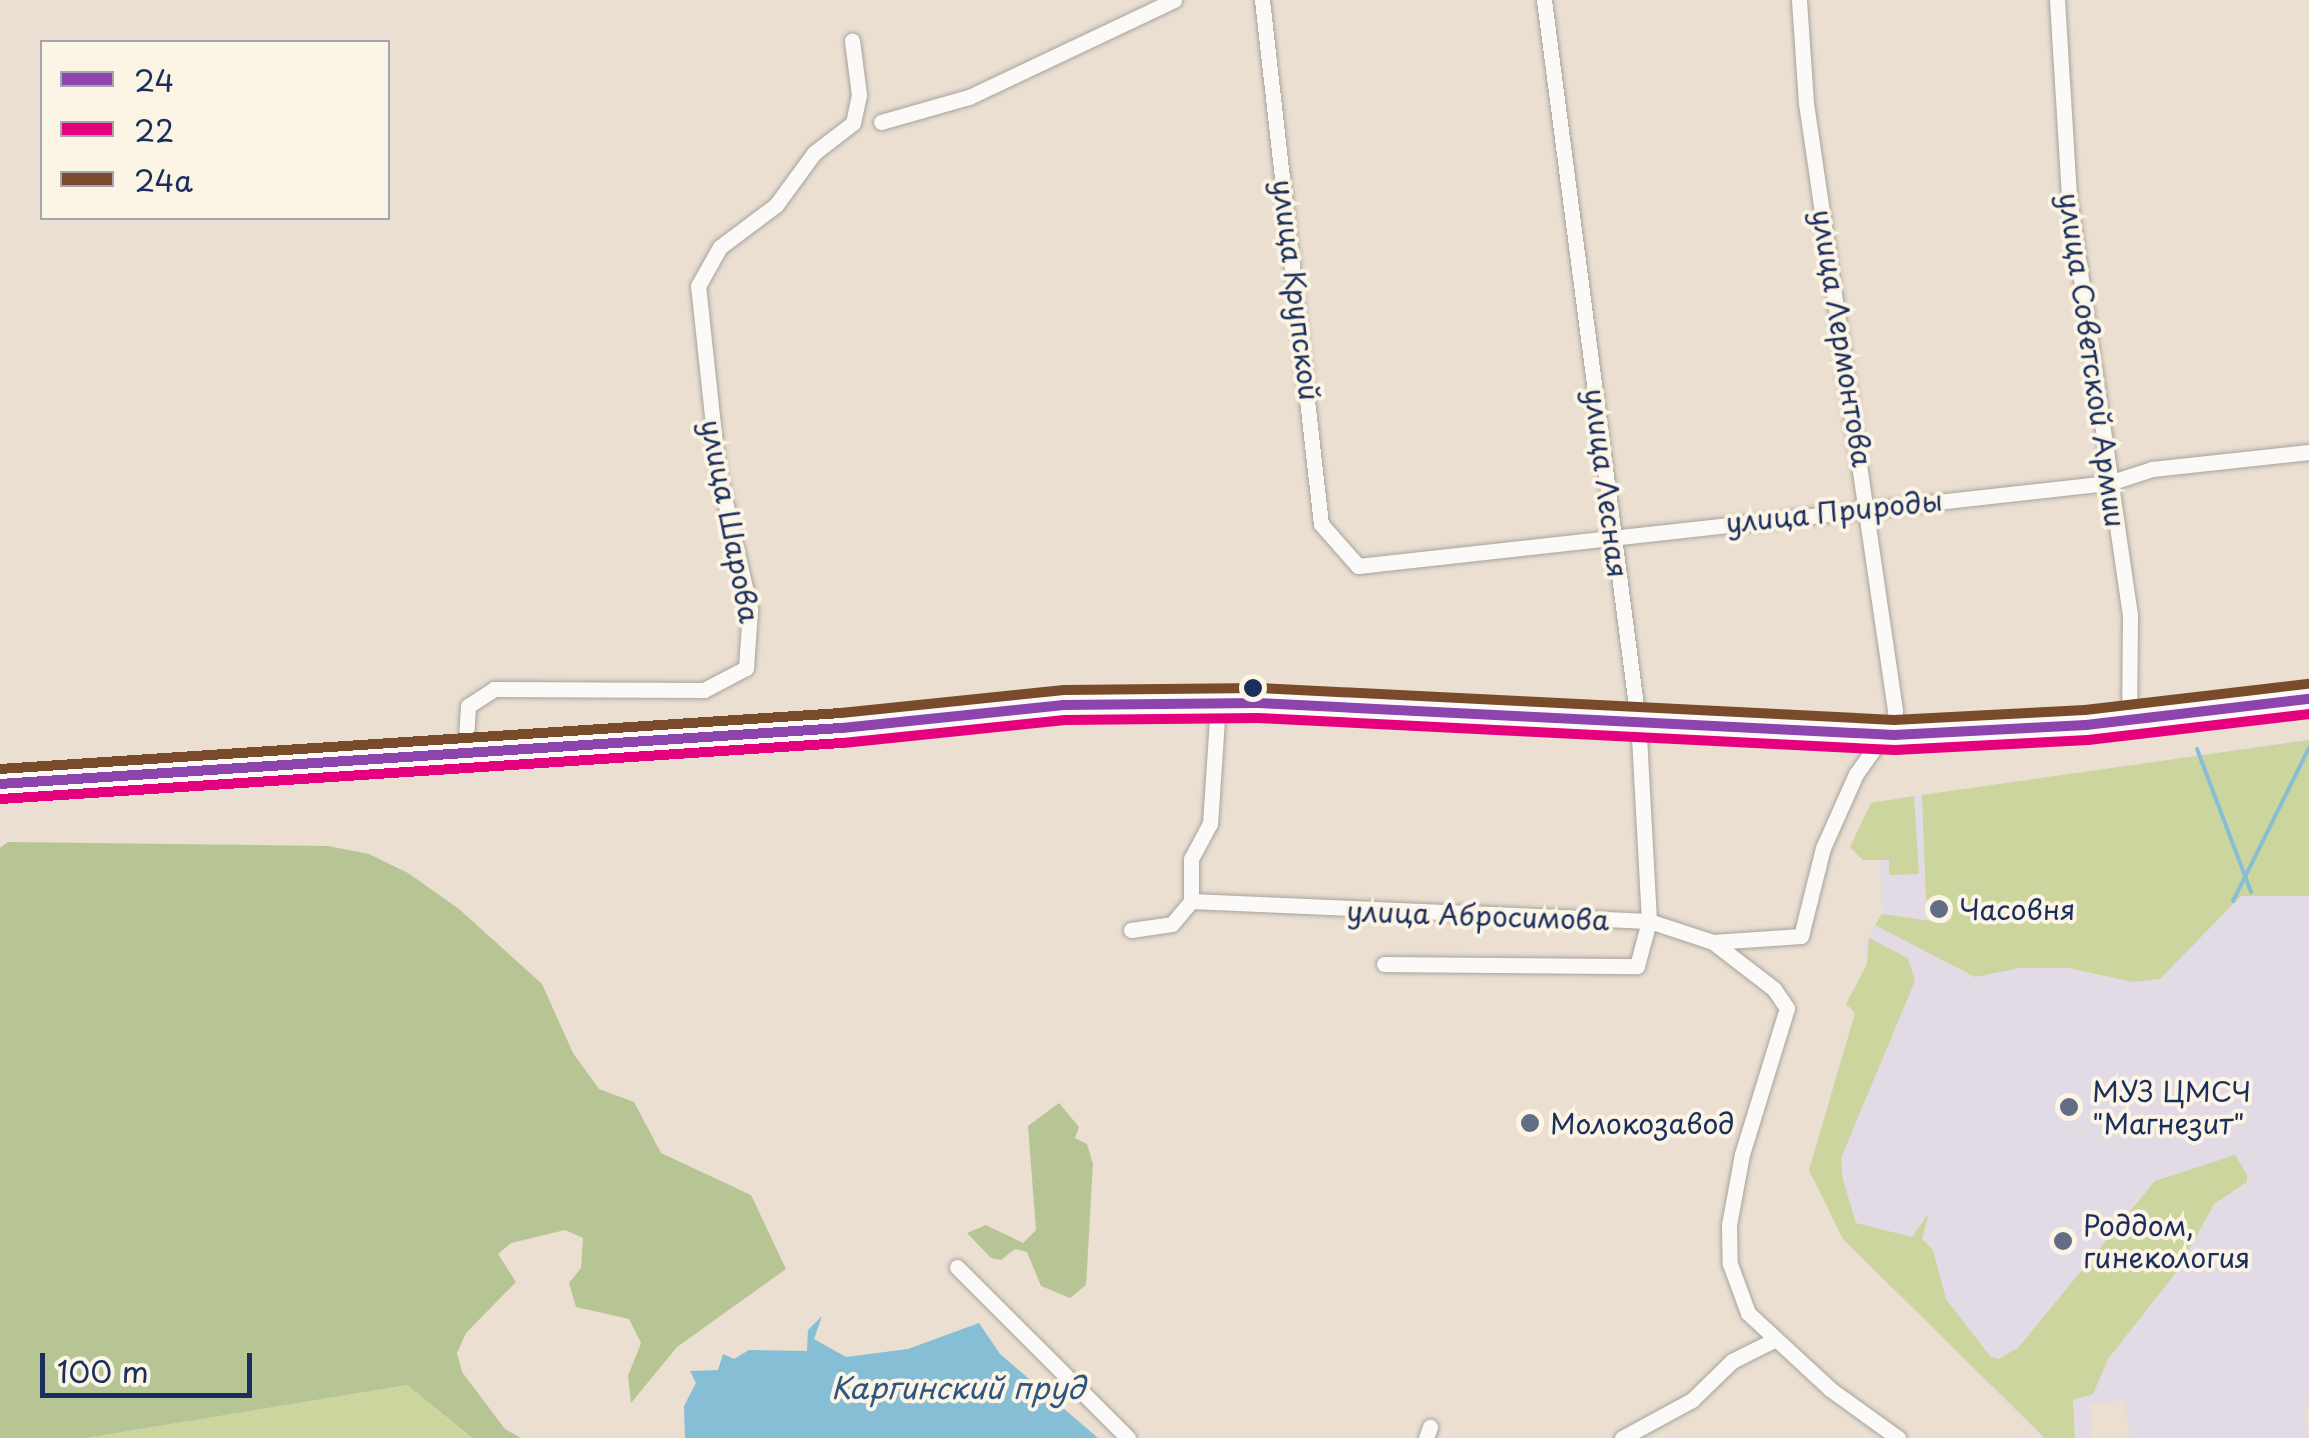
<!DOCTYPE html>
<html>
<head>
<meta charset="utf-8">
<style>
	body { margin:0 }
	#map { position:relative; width:2309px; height:1438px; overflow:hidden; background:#eadfd0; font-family:"Playpen Sans",sans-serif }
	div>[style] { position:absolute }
	.built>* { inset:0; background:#e2dae5 }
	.green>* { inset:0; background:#ccd59d }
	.forest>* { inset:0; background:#b7c595 }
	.water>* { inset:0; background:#86bed5 }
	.stream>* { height:4px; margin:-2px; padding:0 2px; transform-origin:2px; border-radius:2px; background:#86bed5 }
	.roads { filter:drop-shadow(0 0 2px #a7a3a0) drop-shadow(0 0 2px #a7a3a0) }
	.street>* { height:15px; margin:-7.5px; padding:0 7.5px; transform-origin:7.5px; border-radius:7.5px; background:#fcfaf8 }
	.primary>* { height:25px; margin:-12.5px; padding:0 12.5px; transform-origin:12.5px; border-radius:12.5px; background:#fcfaf8 }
	.bus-1>* { height:10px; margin:-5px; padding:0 5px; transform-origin:5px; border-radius:5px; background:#8e44ad }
	.bus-2>* { height:10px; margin:-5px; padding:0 5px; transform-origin:5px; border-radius:5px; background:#e5007d }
	.bus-3>* { height:10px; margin:-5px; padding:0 5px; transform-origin:5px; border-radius:5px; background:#7a4b2a }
	.dots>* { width:28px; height:28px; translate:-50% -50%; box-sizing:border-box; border:5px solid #fcf5e5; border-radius:50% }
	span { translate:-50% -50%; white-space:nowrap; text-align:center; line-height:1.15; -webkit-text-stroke:8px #fcf5e5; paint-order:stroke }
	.street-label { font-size:28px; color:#1b2f5e }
	.poi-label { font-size:28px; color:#1b2f5e }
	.left { translate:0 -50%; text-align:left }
	.water-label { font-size:30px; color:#2e5682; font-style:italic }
	.legend { position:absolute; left:40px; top:40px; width:350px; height:180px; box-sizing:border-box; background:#fcf5e5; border:2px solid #a2a6af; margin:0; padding:12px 18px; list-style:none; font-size:30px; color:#1b2f5e }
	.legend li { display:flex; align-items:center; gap:20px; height:50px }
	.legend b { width:50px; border:2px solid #a2a6af }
	.scale { position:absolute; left:40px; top:1353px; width:212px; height:45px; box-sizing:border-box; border:5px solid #1b2f5e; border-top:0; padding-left:12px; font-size:30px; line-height:35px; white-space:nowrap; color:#1b2f5e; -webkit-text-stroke:8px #fcf5e5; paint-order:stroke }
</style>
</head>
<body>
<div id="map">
	<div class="built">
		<div style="clip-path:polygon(2309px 739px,2309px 1403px,2304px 1407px,2309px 1438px,2130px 1438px,2124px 1400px,2090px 1404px,2092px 1438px,2043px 1438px,1843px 1239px,1809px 1170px,1869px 971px,1864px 944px,1882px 914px,1880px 860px,1863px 860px,1850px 847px,1871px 803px)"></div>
	</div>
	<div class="green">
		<div style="clip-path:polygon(2309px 740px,2309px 896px,2241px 896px,2160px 979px,2133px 982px,2069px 968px,2020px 968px,1975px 977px,1875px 925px,1882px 914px,1946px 923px,1952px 918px,1947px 899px,1926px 900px,1922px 795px)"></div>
		<div style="clip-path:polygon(1914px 796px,1919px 874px,1889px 875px,1889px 860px,1863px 860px,1850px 847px,1871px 803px)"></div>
		<div style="clip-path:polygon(1869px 938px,1908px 958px,1915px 981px,1841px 1158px,1843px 1180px,1856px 1223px,1912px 1237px,1929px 1213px,1922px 1239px,1933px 1250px,1946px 1299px,1990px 1356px,1998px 1359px,2018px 1348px,2155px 1181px,2235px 1155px,2247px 1175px,2247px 1182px,2214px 1204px,2178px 1270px,2108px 1359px,2093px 1394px,2073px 1400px,2075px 1438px,2045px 1438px,1843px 1239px,1809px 1170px,1855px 1013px,1846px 1004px,1867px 964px)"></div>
		<div style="clip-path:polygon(407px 1385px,471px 1438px,86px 1438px)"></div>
	</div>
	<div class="forest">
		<div style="clip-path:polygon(8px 842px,328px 846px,369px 854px,408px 873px,459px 909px,542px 984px,573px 1053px,599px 1089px,634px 1102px,661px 1153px,751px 1195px,786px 1269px,677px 1347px,631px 1403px,628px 1376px,641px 1343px,629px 1319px,576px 1307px,569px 1283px,581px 1268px,583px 1238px,565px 1230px,511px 1243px,498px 1254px,516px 1282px,466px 1333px,457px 1353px,462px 1372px,505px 1429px,521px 1438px,472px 1438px,407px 1385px,86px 1438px,0 1438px,0 848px)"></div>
		<div style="clip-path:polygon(1059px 1103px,1079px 1127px,1075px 1138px,1087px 1144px,1093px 1164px,1086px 1285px,1070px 1298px,1041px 1286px,1027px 1252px,1015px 1249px,1001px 1260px,991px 1258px,967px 1233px,986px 1225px,1023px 1243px,1036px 1230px,1028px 1126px)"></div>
	</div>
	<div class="water">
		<div style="clip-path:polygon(822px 1316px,814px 1339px,846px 1357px,908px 1349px,979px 1323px,1000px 1354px,1098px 1438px,685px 1438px,684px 1406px,696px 1383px,690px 1371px,718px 1370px,723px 1354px,734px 1359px,749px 1350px,807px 1351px,808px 1330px)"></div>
	</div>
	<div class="stream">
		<div style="left:2197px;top:749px;width:153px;rotate:69.3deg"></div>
		<div style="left:2233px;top:901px;width:171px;rotate:-63.6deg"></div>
	</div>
	<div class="roads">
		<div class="street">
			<div style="left:1262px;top:0;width:527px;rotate:83.58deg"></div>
			<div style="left:1321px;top:524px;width:56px;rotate:48.6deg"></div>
			<div style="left:1358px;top:566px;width:756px;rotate:-6.31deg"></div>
			<div style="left:2109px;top:483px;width:45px;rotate:-18deg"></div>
			<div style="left:2152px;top:469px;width:158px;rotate:-6.2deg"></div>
			<div style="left:2057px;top:0;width:197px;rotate:86.5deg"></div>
			<div style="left:2069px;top:197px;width:422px;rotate:81.7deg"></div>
			<div style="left:2130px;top:615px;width:105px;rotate:90.5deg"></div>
			<div style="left:881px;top:122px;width:91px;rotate:-15.9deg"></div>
			<div style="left:969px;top:97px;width:227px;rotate:-25.3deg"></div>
			<div style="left:465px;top:756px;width:50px;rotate:-86.6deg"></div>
			<div style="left:468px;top:706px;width:31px;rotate:-33deg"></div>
			<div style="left:494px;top:689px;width:210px;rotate:0.3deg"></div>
			<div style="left:704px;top:690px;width:47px;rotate:-27.6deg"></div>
			<div style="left:746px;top:668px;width:59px;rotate:-86.1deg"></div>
			<div style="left:750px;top:609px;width:141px;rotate:-103.1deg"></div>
			<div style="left:718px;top:472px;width:187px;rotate:-96.1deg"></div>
			<div style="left:698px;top:286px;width:45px;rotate:-60.6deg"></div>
			<div style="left:720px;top:247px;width:70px;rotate:-36.9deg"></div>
			<div style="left:776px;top:205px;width:64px;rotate:-53.8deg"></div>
			<div style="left:814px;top:153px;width:49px;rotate:-37.6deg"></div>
			<div style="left:853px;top:123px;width:29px;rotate:-78deg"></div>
			<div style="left:859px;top:95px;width:55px;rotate:-97.3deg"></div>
			<div style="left:1191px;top:901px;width:458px;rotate:2.5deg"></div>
			<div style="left:1649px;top:921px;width:67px;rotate:18.2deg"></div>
			<div style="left:1713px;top:942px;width:88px;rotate:-3.9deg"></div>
			<div style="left:1801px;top:936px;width:91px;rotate:-76deg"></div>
			<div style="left:1823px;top:848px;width:81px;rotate:-66deg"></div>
			<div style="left:1856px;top:774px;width:43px;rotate:-54.5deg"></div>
			<div style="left:1881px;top:739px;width:14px;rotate:-17deg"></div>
			<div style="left:1894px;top:735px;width:25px;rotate:-88deg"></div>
			<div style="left:1895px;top:710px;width:613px;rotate:-98.34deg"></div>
			<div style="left:1806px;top:103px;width:103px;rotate:-93.9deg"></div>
			<div style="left:1131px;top:930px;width:41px;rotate:-8.3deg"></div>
			<div style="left:1172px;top:924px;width:30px;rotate:-50deg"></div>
			<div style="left:1191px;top:901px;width:42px;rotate:-90deg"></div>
			<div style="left:1191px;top:859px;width:40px;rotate:-62deg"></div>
			<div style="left:1210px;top:824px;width:122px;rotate:-86.2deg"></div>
			<div style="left:1713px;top:942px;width:77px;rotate:37.6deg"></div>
			<div style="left:1774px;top:989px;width:23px;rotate:56deg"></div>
			<div style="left:1787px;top:1008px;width:153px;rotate:107.1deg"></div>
			<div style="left:1742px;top:1154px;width:72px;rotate:100.4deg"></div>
			<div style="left:1729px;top:1225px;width:39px;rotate:89deg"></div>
			<div style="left:1730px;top:1264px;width:52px;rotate:69.8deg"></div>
			<div style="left:1748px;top:1313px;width:112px;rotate:42.8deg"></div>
			<div style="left:1830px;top:1389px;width:84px;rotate:35.8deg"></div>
			<div style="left:1384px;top:964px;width:253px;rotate:0.5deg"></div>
			<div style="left:1637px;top:966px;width:47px;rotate:-75.1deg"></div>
			<div style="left:1649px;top:921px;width:200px;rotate:-93.1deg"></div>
			<div style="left:1638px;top:721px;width:727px;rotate:-97.43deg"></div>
			<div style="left:957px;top:1267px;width:242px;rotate:45deg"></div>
			<div style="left:1426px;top:1438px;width:12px;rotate:-70deg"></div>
			<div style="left:1622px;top:1438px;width:80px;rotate:-28.5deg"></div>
			<div style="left:1692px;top:1400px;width:56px;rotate:-44.3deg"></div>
			<div style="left:1732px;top:1361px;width:45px;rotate:-26.6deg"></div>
		</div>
		<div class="primary">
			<div style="left:0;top:784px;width:844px;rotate:-3.81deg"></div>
			<div style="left:842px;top:728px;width:223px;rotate:-5.9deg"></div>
			<div style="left:1064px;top:705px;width:194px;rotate:-0.6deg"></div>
			<div style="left:1258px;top:703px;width:637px;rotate:2.88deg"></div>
			<div style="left:1894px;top:735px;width:192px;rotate:-3deg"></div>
			<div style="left:2086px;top:725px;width:225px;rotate:-6.7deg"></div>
		</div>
	</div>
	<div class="bus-1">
		<div style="left:0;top:784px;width:844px;rotate:-3.81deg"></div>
		<div style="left:842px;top:728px;width:223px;rotate:-5.9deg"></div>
		<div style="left:1064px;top:705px;width:194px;rotate:-0.6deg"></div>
		<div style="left:1258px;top:703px;width:637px;rotate:2.88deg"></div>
		<div style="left:1894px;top:735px;width:192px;rotate:-3deg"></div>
		<div style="left:2086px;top:725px;width:225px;rotate:-6.7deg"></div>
	</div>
	<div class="bus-2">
		<div style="left:1px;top:799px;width:844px;rotate:-3.81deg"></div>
		<div style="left:843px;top:743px;width:223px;rotate:-5.9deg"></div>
		<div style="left:1065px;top:720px;width:193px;rotate:-0.6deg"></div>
		<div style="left:1258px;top:718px;width:638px;rotate:2.88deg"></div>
		<div style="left:1895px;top:750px;width:193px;rotate:-3deg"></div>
		<div style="left:2088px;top:740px;width:223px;rotate:-6.7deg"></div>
	</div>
	<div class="bus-3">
		<div style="left:0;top:769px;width:843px;rotate:-3.81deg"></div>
		<div style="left:841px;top:713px;width:224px;rotate:-5.9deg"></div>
		<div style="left:1064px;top:690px;width:195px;rotate:-0.6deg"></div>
		<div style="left:1259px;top:688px;width:636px;rotate:2.88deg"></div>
		<div style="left:1894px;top:720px;width:191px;rotate:-3deg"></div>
		<div style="left:2085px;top:710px;width:224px;rotate:-6.7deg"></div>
	</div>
	<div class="dots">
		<div style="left:1253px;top:688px;background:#1b2f5e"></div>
		<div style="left:1939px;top:909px;background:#636d86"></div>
		<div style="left:2069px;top:1107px;background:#636d86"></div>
		<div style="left:1530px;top:1123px;background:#636d86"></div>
		<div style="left:2063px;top:1241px;background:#636d86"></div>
	</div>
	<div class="street-label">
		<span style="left:1297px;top:290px;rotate:83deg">улица Крупской</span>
		<span style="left:1843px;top:338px;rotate:81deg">улица Лермонтова</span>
		<span style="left:2093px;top:360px;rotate:82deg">улица Советской Армии</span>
		<span style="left:1607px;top:483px;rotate:83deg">улица Лесная</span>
		<span style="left:1834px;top:511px;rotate:-6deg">улица Природы</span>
		<span style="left:731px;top:521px;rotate:79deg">улица Шарова</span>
		<span style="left:1478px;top:915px;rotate:2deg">улица Абросимова</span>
	</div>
	<div class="poi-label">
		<span class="left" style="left:1959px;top:909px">Часовня</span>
		<span class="left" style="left:2092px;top:1107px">МУЗ ЦМСЧ<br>"Магнезит"</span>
		<span class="left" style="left:1550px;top:1123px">Молокозавод</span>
		<span class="left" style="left:2083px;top:1241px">Роддом,<br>гинекология</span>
	</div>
	<div class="water-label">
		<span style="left:958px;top:1387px">Каргинский пруд</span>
	</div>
	<ul class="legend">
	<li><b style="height:12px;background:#8e44ad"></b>24</li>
	<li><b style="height:12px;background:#e5007d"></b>22</li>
	<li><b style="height:12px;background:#7a4b2a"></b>24a</li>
	</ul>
	<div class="scale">100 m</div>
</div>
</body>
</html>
